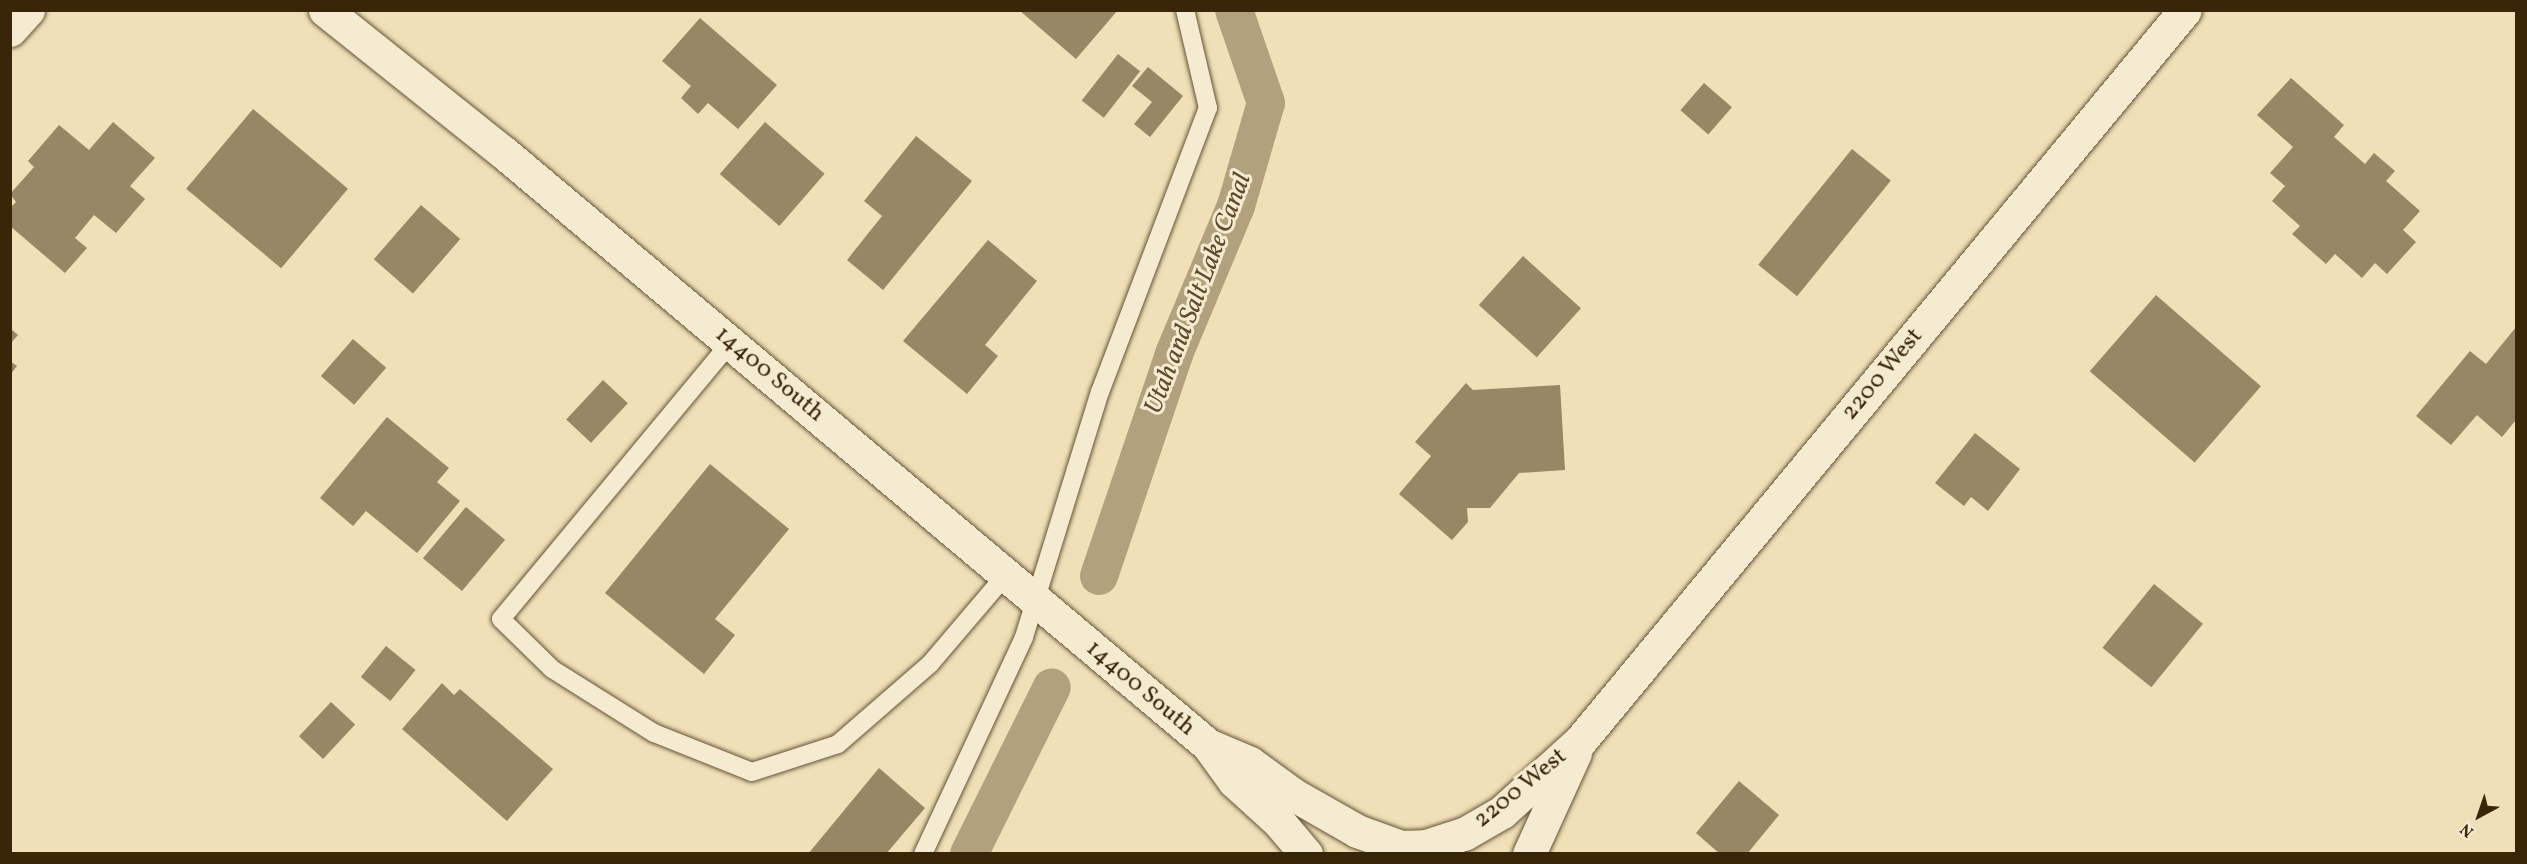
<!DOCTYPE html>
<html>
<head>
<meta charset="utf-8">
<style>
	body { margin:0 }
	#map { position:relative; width:2527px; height:864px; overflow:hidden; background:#efe0b8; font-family:Vollkorn,serif }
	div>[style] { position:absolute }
	.canal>* { height:38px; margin:-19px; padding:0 19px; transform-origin:19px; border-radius:19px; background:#b1a17c }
	.building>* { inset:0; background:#988764; transform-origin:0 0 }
	.roads { filter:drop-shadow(0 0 2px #665435) drop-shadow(0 0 2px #665435) }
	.service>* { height:18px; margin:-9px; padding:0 9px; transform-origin:9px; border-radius:9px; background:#f5ebd1 }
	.minor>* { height:33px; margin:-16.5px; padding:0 16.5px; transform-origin:16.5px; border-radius:16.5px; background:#f5ebd1 }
	.tertiary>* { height:33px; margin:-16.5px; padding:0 16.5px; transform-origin:16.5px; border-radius:16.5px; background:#f5ebd1 }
	.secondary>* { height:33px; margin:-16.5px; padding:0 16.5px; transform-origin:16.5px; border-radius:16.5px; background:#f5ebd1 }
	span { translate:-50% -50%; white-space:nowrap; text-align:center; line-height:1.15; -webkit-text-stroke:6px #f5ebd1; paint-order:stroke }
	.street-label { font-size:24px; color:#392609 }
	.water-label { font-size:26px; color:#5d4b2c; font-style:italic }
	.frame { position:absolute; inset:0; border:12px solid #392609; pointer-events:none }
	.north { position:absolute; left:2449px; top:786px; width:60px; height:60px; -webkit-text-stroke:4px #f5ebd1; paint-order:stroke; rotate:220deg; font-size:16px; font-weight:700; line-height:24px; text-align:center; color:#392609 }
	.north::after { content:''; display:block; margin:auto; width:21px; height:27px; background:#392609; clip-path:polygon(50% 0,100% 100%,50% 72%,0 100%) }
</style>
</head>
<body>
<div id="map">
	<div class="canal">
		<div style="left:1099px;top:576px;width:234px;rotate:-71.3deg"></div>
		<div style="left:1174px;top:354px;width:160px;rotate:-67.3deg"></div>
		<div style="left:1236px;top:206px;width:107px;rotate:-73.8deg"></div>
		<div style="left:1266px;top:103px;width:98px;rotate:-109deg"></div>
		<div style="left:969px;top:854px;width:186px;rotate:-63.6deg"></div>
	</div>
	<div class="building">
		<div style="clip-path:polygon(1019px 10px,1118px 10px,1076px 59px)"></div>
		<div style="clip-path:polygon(700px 18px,777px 85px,738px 129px,708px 103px,698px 114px,681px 98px,691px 86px,662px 61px)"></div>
		<div style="left:1118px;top:54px;width:28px;height:59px;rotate:38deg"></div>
		<div style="clip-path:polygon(1148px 67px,1183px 96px,1150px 137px,1134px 124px,1152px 102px,1132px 86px)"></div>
		<div style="clip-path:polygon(2291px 78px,2344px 125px,2334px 137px,2365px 164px,2374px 153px,2395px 171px,2386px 181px,2420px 211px,2403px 230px,2416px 242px,2387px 274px,2375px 263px,2362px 278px,2335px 254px,2326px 264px,2292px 234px,2300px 226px,2272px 201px,2285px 186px,2270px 173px,2293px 147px,2257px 115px)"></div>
		<div style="left:1704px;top:83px;width:37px;height:36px;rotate:41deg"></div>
		<div style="left:253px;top:109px;width:124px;height:104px;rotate:40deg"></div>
		<div style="clip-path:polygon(113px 122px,155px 158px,130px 186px,145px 199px,116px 233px,94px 215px,75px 238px,87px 248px,65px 273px,10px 226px,10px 208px,16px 202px,10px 194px,34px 167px,28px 161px,59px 125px,89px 150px)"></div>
		<div style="left:765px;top:122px;width:79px;height:69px;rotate:41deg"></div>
		<div style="clip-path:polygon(916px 136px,972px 181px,883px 290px,847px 260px,882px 216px,864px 201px)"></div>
		<div style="left:1852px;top:149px;width:50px;height:149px;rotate:39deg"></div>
		<div style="left:421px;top:205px;width:52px;height:72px;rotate:41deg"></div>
		<div style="clip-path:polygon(988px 240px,1037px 281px,985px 345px,998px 356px,967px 394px,903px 341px)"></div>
		<div style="left:1523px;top:256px;width:78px;height:66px;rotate:42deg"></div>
		<div style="left:2156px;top:295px;width:139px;height:101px;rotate:41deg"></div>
		<div style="clip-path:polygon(2516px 327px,2516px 420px,2502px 437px,2477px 415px,2451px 445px,2416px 416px,2470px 351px,2486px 364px)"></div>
		<div style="clip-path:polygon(10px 328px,18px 335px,10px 344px)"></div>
		<div style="left:353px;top:339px;width:44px;height:49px;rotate:41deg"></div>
		<div style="clip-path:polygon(10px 361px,17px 366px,10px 375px)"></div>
		<div style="left:603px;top:380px;width:34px;height:54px;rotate:43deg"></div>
		<div style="clip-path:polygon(1466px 383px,1473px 390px,1560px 385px,1565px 470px,1519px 473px,1490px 508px,1467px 508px,1468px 522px,1452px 540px,1399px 494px,1431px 456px,1415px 442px)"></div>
		<div style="clip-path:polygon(387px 417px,449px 468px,437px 482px,460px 501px,417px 553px,366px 511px,353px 526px,320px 498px)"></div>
		<div style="clip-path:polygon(1975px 433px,2020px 469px,1988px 511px,1971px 497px,1964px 506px,1935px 483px)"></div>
		<div style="clip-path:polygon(710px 464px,789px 529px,715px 619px,735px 635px,704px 674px,605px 593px)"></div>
		<div style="left:466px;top:507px;width:51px;height:67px;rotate:40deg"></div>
		<div style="left:2154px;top:584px;width:63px;height:82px;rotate:39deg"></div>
		<div style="left:386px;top:646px;width:38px;height:40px;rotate:39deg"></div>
		<div style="clip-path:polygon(442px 683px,454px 695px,460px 689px,553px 769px,507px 821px,402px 729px)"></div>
		<div style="left:331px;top:702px;width:33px;height:47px;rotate:43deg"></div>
		<div style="clip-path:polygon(879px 768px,925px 808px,886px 854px,808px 854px)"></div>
		<div style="clip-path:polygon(1739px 781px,1779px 815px,1747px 854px,1720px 854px,1696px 833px)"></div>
	</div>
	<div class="roads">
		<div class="service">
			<div style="left:731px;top:342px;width:360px;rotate:129.7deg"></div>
			<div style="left:501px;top:619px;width:71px;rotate:44.4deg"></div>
			<div style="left:552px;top:669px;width:120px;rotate:32.1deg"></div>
			<div style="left:654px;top:733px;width:105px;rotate:21.7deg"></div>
			<div style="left:752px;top:772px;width:90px;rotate:-18deg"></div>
			<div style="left:838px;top:744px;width:122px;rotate:-41deg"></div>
			<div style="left:930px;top:664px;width:116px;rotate:-49.6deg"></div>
			<div style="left:923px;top:854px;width:239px;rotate:-65deg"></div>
			<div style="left:1024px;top:637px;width:257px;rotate:-72.8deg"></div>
			<div style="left:1100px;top:392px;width:304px;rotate:-69.2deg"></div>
			<div style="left:1208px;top:108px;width:101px;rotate:-103.2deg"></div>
		</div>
		<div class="minor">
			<div style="left:10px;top:30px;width:27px;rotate:-48deg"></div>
		</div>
		<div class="tertiary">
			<div style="left:1426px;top:846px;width:40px;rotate:-18deg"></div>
			<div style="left:1464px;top:834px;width:44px;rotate:-30.1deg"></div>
			<div style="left:1502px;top:812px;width:107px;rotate:-42.3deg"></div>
			<div style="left:1581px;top:740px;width:947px;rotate:-50.4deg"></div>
			<div style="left:1529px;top:854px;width:111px;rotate:-65.5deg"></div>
		</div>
		<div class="secondary">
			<div style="left:325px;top:10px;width:228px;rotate:38.6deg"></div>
			<div style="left:503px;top:152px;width:921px;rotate:40.07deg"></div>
			<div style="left:1208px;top:745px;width:44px;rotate:54.2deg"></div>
			<div style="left:1234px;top:781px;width:61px;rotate:42.3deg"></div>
			<div style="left:1279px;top:822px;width:42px;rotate:49.8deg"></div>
			<div style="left:1210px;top:746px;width:43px;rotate:23deg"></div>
			<div style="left:1250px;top:763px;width:54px;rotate:36deg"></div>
			<div style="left:1294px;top:795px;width:73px;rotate:29.7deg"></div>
			<div style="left:1357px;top:831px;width:47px;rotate:20deg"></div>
			<div style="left:1382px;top:854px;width:20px;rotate:-20deg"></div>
			<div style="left:1401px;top:847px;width:25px;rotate:-2deg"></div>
			<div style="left:1426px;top:846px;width:23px;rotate:20deg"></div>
		</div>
	</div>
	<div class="street-label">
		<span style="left:769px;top:375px;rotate:40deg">14400 South</span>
		<span style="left:1883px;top:375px;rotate:-50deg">2200 West</span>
		<span style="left:1140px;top:689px;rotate:40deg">14400 South</span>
		<span style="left:1521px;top:789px;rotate:-39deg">2200 West</span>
	</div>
	<div class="water-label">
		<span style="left:1199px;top:294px;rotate:-69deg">Utah and Salt Lake Canal</span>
	</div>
	<div class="frame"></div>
	<div class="north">N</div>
</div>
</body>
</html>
